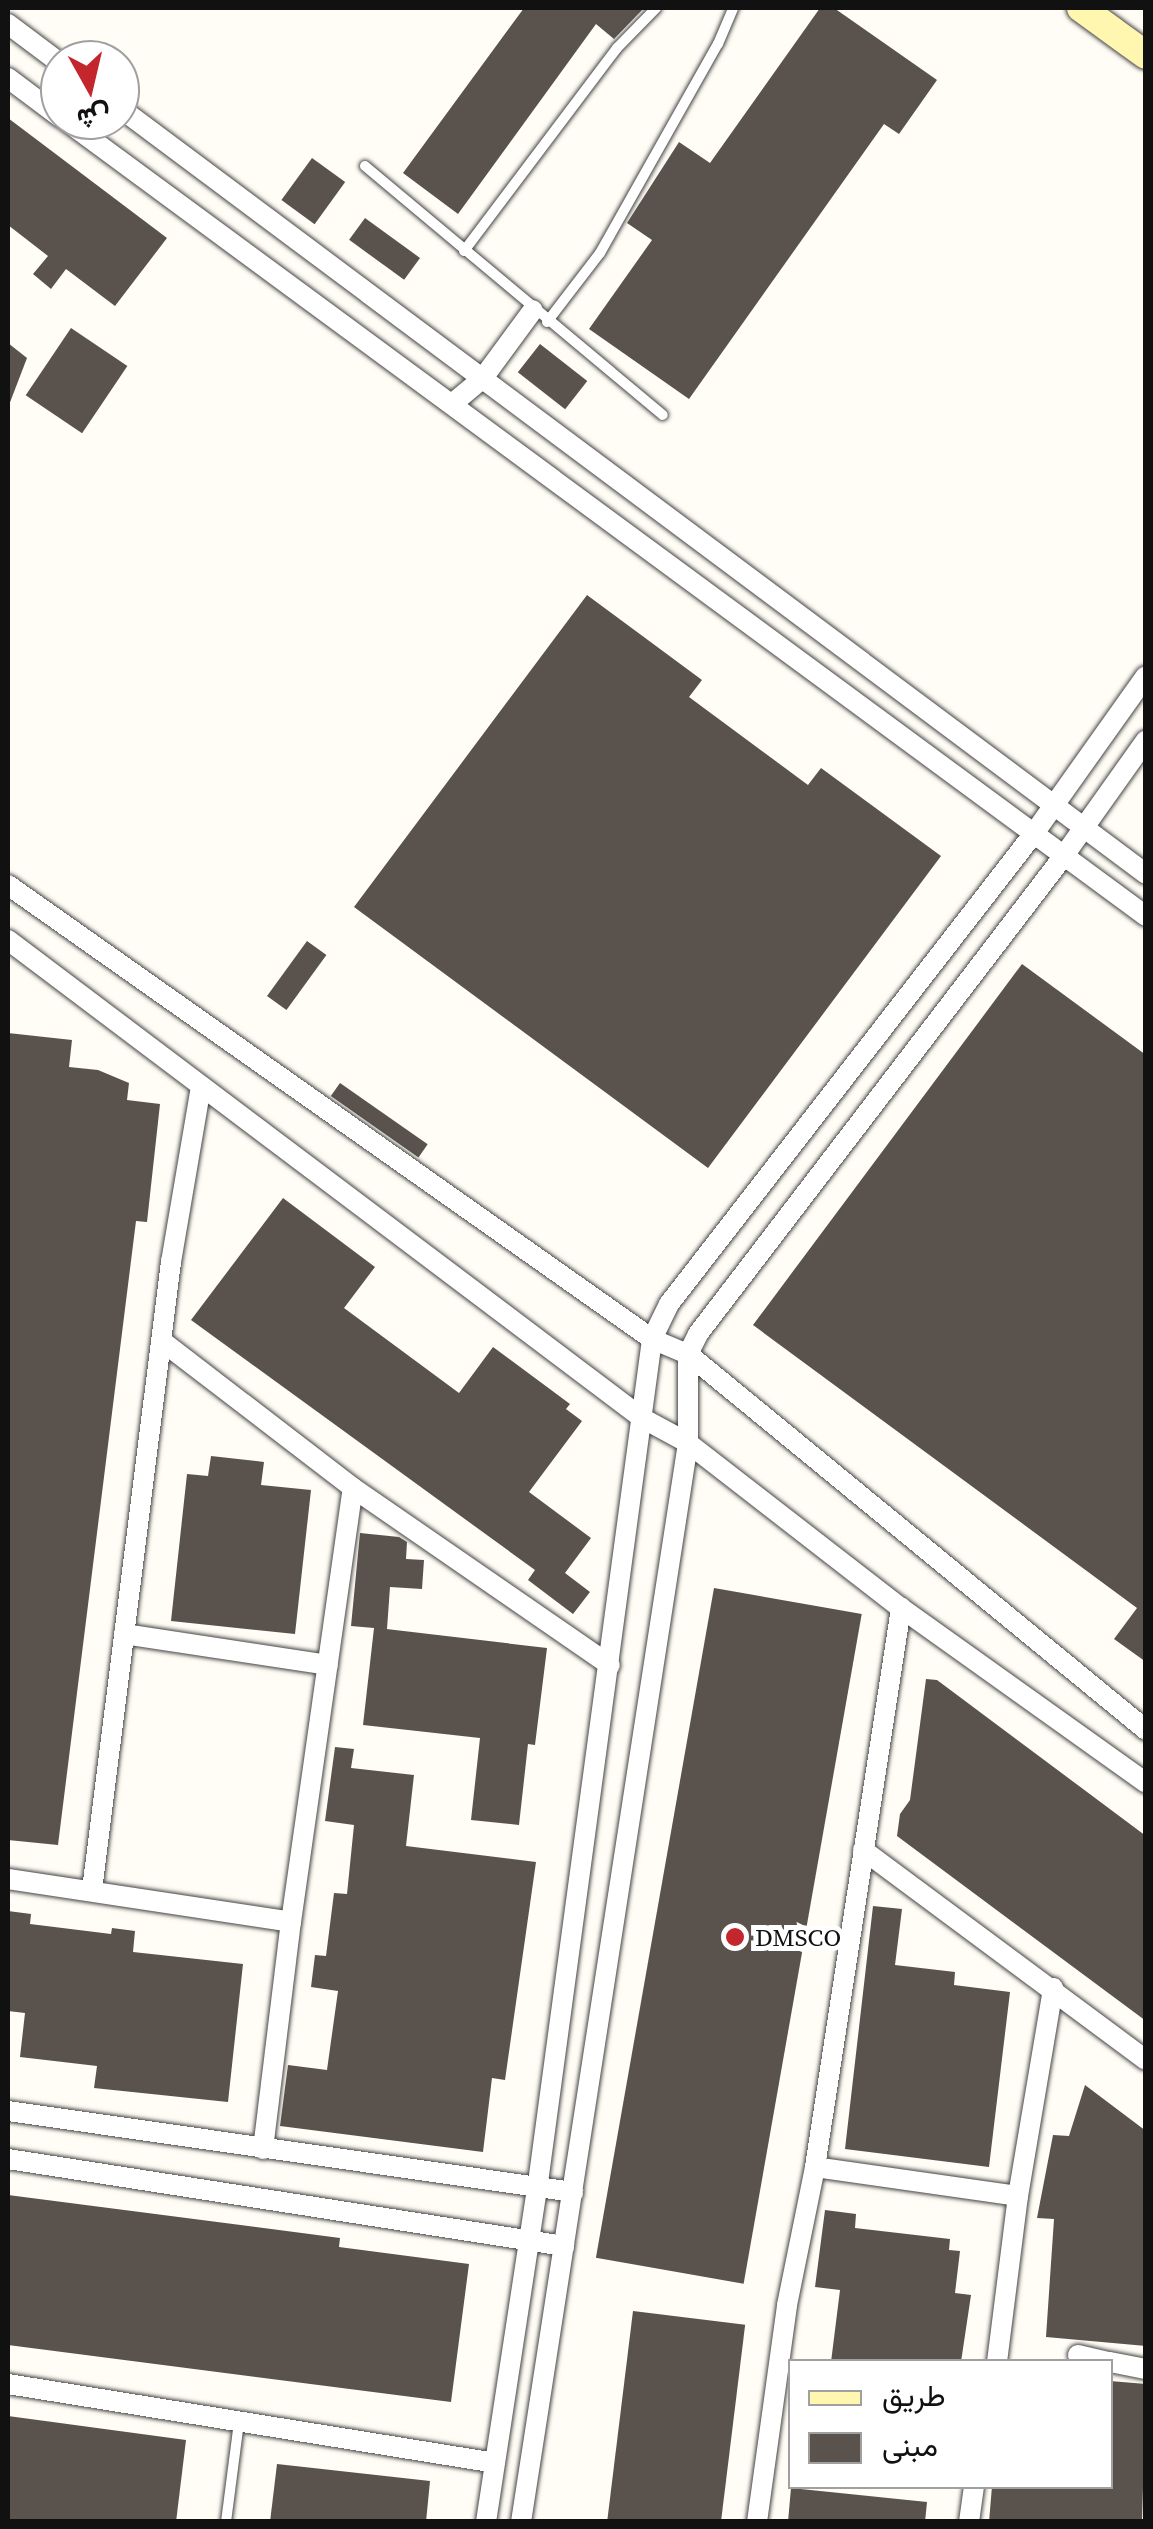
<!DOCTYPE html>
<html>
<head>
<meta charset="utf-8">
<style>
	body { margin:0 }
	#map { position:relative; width:1153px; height:2529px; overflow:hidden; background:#fffdf5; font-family:"Source Serif 4",Vazirmatn,serif }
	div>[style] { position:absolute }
	.building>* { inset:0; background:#5a524d; transform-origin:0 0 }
	.roads { filter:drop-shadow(0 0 2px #444) drop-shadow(0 0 2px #444) }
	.service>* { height:10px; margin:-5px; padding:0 5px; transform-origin:5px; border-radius:5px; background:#fff }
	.minor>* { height:20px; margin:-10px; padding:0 10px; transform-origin:10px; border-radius:10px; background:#fff }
	.secondary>* { height:28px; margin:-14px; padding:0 14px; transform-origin:14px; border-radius:14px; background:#fff6b0 }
	.dots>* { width:28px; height:28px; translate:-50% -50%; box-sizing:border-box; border:5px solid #fff; border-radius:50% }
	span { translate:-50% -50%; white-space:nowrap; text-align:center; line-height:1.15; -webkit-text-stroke:10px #fff; paint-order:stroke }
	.poi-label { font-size:25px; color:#111 }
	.left { translate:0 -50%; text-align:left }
	.frame { position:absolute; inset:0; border:10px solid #111; pointer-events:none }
	.legend { position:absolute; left:788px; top:2359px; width:325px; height:130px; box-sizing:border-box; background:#fff; border:2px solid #a0a0a0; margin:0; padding:12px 18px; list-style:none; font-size:30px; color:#111 }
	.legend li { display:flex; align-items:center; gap:20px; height:50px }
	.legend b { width:50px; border:2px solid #a0a0a0 }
	.north { position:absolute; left:40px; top:40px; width:100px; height:100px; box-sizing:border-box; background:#fff; border:2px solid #a0a0a0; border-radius:50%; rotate:172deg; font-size:28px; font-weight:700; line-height:40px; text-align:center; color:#111 }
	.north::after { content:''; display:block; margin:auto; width:35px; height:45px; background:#c4262e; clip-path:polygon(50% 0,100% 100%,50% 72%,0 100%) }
</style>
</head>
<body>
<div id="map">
	<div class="building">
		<div style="clip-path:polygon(524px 8px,644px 8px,614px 39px,596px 24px,458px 214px,403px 173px)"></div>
		<div style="clip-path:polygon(820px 8px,834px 8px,937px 80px,899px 134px,884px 124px,689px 399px,589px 329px,652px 240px,627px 223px,679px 142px,710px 163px)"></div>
		<div style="clip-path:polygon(8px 118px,167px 238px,115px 306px,66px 269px,51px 289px,33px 274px,48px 256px,8px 225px)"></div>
		<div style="left:312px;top:158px;width:41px;height:52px;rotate:36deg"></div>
		<div style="left:365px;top:218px;width:68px;height:27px;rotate:36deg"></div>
		<div style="left:71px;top:328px;width:68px;height:81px;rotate:34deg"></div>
		<div style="clip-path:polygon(8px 343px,27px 358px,9px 405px,8px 405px)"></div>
		<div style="left:540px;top:344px;width:60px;height:36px;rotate:38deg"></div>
		<div style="clip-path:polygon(587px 595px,702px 680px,689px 697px,808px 785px,821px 768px,941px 856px,708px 1168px,354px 907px)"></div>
		<div style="left:307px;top:941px;width:24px;height:68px;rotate:36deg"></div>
		<div style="clip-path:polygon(1022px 964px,1146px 1055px,1146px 1662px,1114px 1639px,1137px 1608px,753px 1325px)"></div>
		<div style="clip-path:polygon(8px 1033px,72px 1040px,69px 1067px,98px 1070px,129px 1083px,127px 1100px,160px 1104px,147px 1222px,136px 1221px,58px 1845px,8px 1840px)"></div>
		<div style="left:340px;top:1083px;width:107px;height:16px;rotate:35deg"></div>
		<div style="clip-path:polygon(283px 1198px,375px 1267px,344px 1308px,459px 1393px,493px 1347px,570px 1404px,566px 1409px,582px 1421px,529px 1492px,591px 1538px,565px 1573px,590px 1592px,573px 1614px,528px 1580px,535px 1570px,191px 1320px)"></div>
		<div style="clip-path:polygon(211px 1456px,264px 1462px,261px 1485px,311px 1490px,295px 1634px,171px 1621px,187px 1474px,208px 1476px)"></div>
		<div style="clip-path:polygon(360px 1533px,399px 1537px,407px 1542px,406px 1559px,424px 1560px,422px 1589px,390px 1587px,387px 1629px,378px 1628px,547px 1648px,535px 1745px,528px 1744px,519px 1825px,471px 1820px,480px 1738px,363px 1725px,374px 1628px,351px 1626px)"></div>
		<div style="left:714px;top:1588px;width:150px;height:680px;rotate:10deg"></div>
		<div style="clip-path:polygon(926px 1679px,937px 1680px,1146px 1836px,1146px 2021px,897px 1836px,900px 1814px,910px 1800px)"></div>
		<div style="clip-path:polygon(335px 1747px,354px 1749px,351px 1768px,414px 1775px,406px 1846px,536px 1862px,505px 2080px,492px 2078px,483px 2152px,280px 2126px,288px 2065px,327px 2070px,338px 1991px,311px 1987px,315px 1955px,326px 1956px,334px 1893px,347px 1894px,354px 1825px,325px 1821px)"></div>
		<div style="clip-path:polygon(873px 1906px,902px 1909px,895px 1965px,955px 1972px,954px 1985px,1010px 1992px,989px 2167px,845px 2149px)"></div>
		<div style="clip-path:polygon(8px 1911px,31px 1914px,30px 1924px,111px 1934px,112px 1928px,135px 1931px,133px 1952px,243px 1964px,228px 2102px,94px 2088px,97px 2066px,20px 2057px,25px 2013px,8px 2011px)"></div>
		<div style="clip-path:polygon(1085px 2085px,1146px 2131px,1146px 2346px,1046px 2337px,1054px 2219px,1037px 2218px,1053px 2135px,1069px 2136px)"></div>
		<div style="clip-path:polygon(8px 2195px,340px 2238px,339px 2247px,469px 2264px,451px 2402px,8px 2345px)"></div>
		<div style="clip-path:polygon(825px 2210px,856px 2214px,855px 2228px,950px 2239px,949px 2250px,960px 2251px,955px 2293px,971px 2295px,961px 2362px,831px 2362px,840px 2290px,815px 2287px)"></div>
		<div style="left:633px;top:2311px;width:113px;height:212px;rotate:7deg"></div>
		<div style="clip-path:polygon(1110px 2381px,1146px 2384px,1142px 2522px,989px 2522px,992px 2486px,1110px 2486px)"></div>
		<div style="clip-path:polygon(8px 2416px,186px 2440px,176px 2522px,8px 2522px)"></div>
		<div style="clip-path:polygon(277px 2464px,430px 2481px,426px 2522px,270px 2522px)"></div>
		<div style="clip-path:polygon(791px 2488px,927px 2502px,925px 2522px,788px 2522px)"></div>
	</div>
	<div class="roads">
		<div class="service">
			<div style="left:365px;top:166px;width:388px;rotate:39.9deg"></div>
			<div style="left:464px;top:251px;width:254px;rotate:-53deg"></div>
			<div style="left:617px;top:48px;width:56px;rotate:-45.7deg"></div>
			<div style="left:547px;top:322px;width:87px;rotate:-52.5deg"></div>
			<div style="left:600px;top:253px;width:240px;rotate:-60.6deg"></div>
			<div style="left:718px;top:44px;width:39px;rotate:-67deg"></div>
			<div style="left:226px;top:2522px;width:101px;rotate:-82.6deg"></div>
		</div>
		<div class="minor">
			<div style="left:8px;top:24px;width:65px;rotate:36.9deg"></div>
			<div style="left:8px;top:78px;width:65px;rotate:36.9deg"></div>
			<div style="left:120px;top:108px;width:1280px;rotate:36.74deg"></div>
			<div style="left:65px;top:120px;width:1342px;rotate:36.37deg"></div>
			<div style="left:452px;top:404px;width:40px;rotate:-40deg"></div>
			<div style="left:483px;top:378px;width:84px;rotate:-53.7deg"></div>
			<div style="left:8px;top:885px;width:788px;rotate:35.18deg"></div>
			<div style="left:652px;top:1339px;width:39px;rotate:23deg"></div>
			<div style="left:688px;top:1354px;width:593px;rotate:39.38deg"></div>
			<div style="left:8px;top:940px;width:794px;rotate:37.01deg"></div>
			<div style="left:642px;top:1418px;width:52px;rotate:28.5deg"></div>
			<div style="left:688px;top:1443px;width:269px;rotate:37.8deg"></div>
			<div style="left:901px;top:1608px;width:301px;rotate:35.5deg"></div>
			<div style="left:163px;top:1342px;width:240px;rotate:37.5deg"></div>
			<div style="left:353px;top:1488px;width:312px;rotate:34.6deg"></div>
			<div style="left:124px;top:1634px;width:206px;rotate:8.6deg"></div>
			<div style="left:863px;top:1850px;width:352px;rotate:36.6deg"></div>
			<div style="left:8px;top:1879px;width:286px;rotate:8.6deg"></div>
			<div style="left:92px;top:1890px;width:633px;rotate:-82.83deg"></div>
			<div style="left:171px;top:1262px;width:178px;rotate:-80.3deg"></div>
			<div style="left:8px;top:2111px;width:571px;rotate:8.16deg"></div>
			<div style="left:263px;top:2149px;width:229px;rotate:-83deg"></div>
			<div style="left:291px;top:1922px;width:438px;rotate:-81.9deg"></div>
			<div style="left:8px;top:2159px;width:563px;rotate:8.89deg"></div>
			<div style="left:815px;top:2167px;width:205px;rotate:8.1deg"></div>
			<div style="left:1078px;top:2355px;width:32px;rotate:13deg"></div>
			<div style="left:997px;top:2362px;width:167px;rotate:-82.8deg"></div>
			<div style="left:1018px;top:2196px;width:211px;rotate:-80.4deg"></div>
			<div style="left:1110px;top:2362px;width:37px;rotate:11deg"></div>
			<div style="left:8px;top:2384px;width:493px;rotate:9.2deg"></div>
			<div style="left:486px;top:2522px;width:336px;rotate:-81.3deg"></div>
			<div style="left:537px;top:2190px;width:859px;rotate:-82.3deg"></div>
			<div style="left:652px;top:1339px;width:39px;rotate:-64deg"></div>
			<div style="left:669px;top:1304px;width:597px;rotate:-52.21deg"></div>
			<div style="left:1035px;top:832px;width:191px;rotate:-54.6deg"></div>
			<div style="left:521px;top:2522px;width:1092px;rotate:-81.2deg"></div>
			<div style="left:688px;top:1443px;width:89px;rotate:-90deg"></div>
			<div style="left:688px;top:1354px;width:22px;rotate:-63deg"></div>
			<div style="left:698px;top:1334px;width:601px;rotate:-52.58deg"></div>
			<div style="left:1063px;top:857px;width:143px;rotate:-54.6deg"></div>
			<div style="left:757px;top:2522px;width:219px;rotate:-82.1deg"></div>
			<div style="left:787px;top:2305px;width:141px;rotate:-78.5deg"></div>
			<div style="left:815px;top:2167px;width:566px;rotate:-81.25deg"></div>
			<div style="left:969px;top:2522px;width:36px;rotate:-82deg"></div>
		</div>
		<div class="secondary">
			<div style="left:1081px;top:8px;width:80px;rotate:35.9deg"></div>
		</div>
	</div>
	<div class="dots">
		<div style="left:735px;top:1937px;background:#c4262e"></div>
	</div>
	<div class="poi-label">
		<span class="left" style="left:755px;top:1937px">DMSCO</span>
	</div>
	<div class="frame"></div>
	<ul class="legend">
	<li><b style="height:12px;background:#fff6b0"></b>طريق</li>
	<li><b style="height:28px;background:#5a524d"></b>مبنى</li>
	</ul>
	<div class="north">ش</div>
</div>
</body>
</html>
